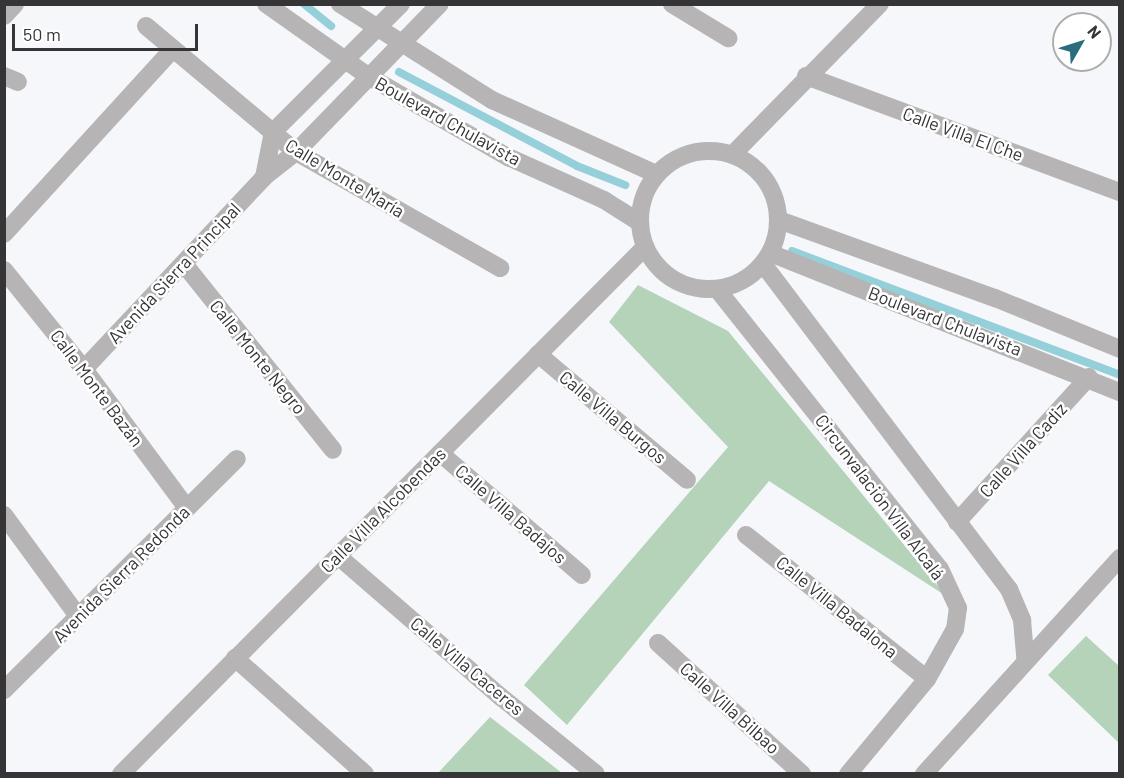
<!DOCTYPE html>
<html>
<head>
<meta charset="utf-8">
<style>
	body { margin:0 }
	#map { position:relative; width:1124px; height:778px; overflow:hidden; background:#f6f7fa; font-family:Barlow,sans-serif }
	div>[style] { position:absolute }
	.green>* { inset:0; background:#b4d3b9 }
	.stream>* { height:8px; margin:-4px; padding:0 4px; transform-origin:4px; border-radius:4px; background:#95cfda }
	.minor>* { height:18px; margin:-9px; padding:0 9px; transform-origin:9px; border-radius:9px; background:#b6b4b4 }
	.minor>.ring { margin:-9px; padding:0; box-sizing:content-box; background:none; border:18px solid #b6b4b4; border-radius:50% }
	span { translate:-50% -50%; white-space:nowrap; text-align:center; line-height:1.15; -webkit-text-stroke:5px #fff; paint-order:stroke }
	.street-label { font-size:18px; color:#353537 }
	.frame { position:absolute; inset:0; border:6px solid #353537; pointer-events:none }
	.north { position:absolute; left:1052px; top:12px; width:60px; height:60px; box-sizing:border-box; background:#fff; border:2px solid #aeaeaf; border-radius:50%; rotate:51deg; font-size:16px; font-weight:700; line-height:24px; text-align:center; color:#353537 }
	.north::after { content:''; display:block; margin:auto; width:21px; height:27px; background:#2b6c7f; clip-path:polygon(50% 0,100% 100%,50% 72%,0 100%) }
	.scale { position:absolute; left:12px; top:24px; width:186px; height:27px; box-sizing:border-box; border:3px solid #353537; border-top:0; padding-left:8px; font-size:18px; line-height:21px; white-space:nowrap; color:#353537; -webkit-text-stroke:4px #fff; paint-order:stroke }
</style>
</head>
<body>
<div id="map">
	<div class="green">
		<div style="clip-path:polygon(638px 285px,728px 331px,946px 596px,769px 481px,567px 725px,524px 685px,728px 447px,609px 322px)"></div>
		<div style="clip-path:polygon(1086px 636px,1119px 666px,1119px 743px,1048px 675px)"></div>
		<div style="clip-path:polygon(490px 717px,562px 773px,438px 773px)"></div>
	</div>
	<div class="stream">
		<div style="left:304px;top:4px;width:35px;rotate:39deg"></div>
		<div style="left:399px;top:72px;width:201px;rotate:27.8deg"></div>
		<div style="left:577px;top:166px;width:52px;rotate:21.6deg"></div>
		<div style="left:792px;top:251px;width:351px;rotate:20.7deg"></div>
	</div>
	<div class="minor">
		<div style="left:266px;top:4px;width:125px;rotate:35.2deg"></div>
		<div style="left:368px;top:76px;width:162px;rotate:30.1deg"></div>
		<div style="left:508px;top:157px;width:105px;rotate:24.1deg"></div>
		<div style="left:604px;top:200px;width:41px;rotate:32.2deg"></div>
		<div style="left:340px;top:4px;width:180px;rotate:32.3deg"></div>
		<div style="left:492px;top:100px;width:180px;rotate:24.3deg"></div>
		<div style="left:672px;top:4px;width:66px;rotate:31.3deg"></div>
		<div style="left:4px;top:16px;width:16px;rotate:-47deg"></div>
		<div style="left:146px;top:26px;width:196px;rotate:40deg"></div>
		<div style="left:296px;top:152px;width:235px;rotate:29.6deg"></div>
		<div style="left:4px;top:76px;width:15px;rotate:23deg"></div>
		<div style="left:806px;top:76px;width:335px;rotate:20.3deg"></div>
		<div class="ring" style="left:640px;top:151px;width:120px;height:120px"></div>
		<div style="left:733px;top:154px;width:210px;rotate:-45.6deg"></div>
		<div style="left:264px;top:177px;width:46px;rotate:-78.7deg"></div>
		<div style="left:273px;top:132px;width:181px;rotate:-45deg"></div>
		<div style="left:779px;top:220px;width:230px;rotate:19.9deg"></div>
		<div style="left:995px;top:298px;width:135px;rotate:22.2deg"></div>
		<div style="left:4px;top:234px;width:248px;rotate:-47.6deg"></div>
		<div style="left:770px;top:253px;width:377px;rotate:21.7deg"></div>
		<div style="left:184px;top:264px;width:238px;rotate:51.3deg"></div>
		<div style="left:763px;top:264px;width:408px;rotate:52.9deg"></div>
		<div style="left:1009px;top:589px;width:34px;rotate:67deg"></div>
		<div style="left:1022px;top:620px;width:38px;rotate:85deg"></div>
		<div style="left:4px;top:270px;width:127px;rotate:51.1deg"></div>
		<div style="left:84px;top:369px;width:173px;rotate:53.5deg"></div>
		<div style="left:717px;top:289px;width:358px;rotate:51.5deg"></div>
		<div style="left:940px;top:569px;width:43px;rotate:65.2deg"></div>
		<div style="left:958px;top:608px;width:21px;rotate:98deg"></div>
		<div style="left:955px;top:629px;width:57px;rotate:119.2deg"></div>
		<div style="left:927px;top:679px;width:124px;rotate:129.7deg"></div>
		<div style="left:538px;top:354px;width:195px;rotate:40.2deg"></div>
		<div style="left:84px;top:369px;width:263px;rotate:-46.8deg"></div>
		<div style="left:264px;top:177px;width:41px;rotate:-38deg"></div>
		<div style="left:296px;top:152px;width:206px;rotate:-45.8deg"></div>
		<div style="left:440px;top:453px;width:187px;rotate:40.7deg"></div>
		<div style="left:4px;top:515px;width:125px;rotate:53.8deg"></div>
		<div style="left:957px;top:522px;width:196px;rotate:-47.7deg"></div>
		<div style="left:746px;top:535px;width:231px;rotate:38.5deg"></div>
		<div style="left:338px;top:556px;width:216px;rotate:40.9deg"></div>
		<div style="left:501px;top:697px;width:122px;rotate:39deg"></div>
		<div style="left:658px;top:643px;width:195px;rotate:42.3deg"></div>
		<div style="left:235px;top:658px;width:174px;rotate:41.7deg"></div>
		<div style="left:4px;top:690px;width:328px;rotate:-44.8deg"></div>
		<div style="left:121px;top:774px;width:743px;rotate:-45.16deg"></div>
		<div style="left:924px;top:774px;width:292px;rotate:-47.8deg"></div>
	</div>
	<div class="street-label">
		<span style="left:448px;top:121px;rotate:29deg">Boulevard Chulavista</span>
		<span style="left:963px;top:134px;rotate:20deg">Calle Villa El Che</span>
		<span style="left:345px;top:178px;rotate:31deg">Calle Monte María</span>
		<span style="left:174px;top:273px;rotate:-47deg">Avenida Sierra Principal</span>
		<span style="left:945px;top:321px;rotate:21deg">Boulevard Chulavista</span>
		<span style="left:258px;top:357px;rotate:51deg">Calle Monte Negro</span>
		<span style="left:97px;top:388px;rotate:53deg">Calle Monte Bazán</span>
		<span style="left:613px;top:417px;rotate:40deg">Calle Villa Burgos</span>
		<span style="left:1023px;top:450px;rotate:-48deg">Calle Villa Cadiz</span>
		<span style="left:880px;top:497px;rotate:53deg">Circunvalación Villa Alcalá</span>
		<span style="left:383px;top:510px;rotate:-45deg">Calle Villa Alcobendas</span>
		<span style="left:511px;top:514px;rotate:41deg">Calle Villa Badajos</span>
		<span style="left:121px;top:574px;rotate:-45deg">Avenida Sierra Redonda</span>
		<span style="left:837px;top:607px;rotate:39deg">Calle Villa Badalona</span>
		<span style="left:467px;top:666px;rotate:40deg">Calle Villa Caceres</span>
		<span style="left:730px;top:708px;rotate:42deg">Calle Villa Bilbao</span>
	</div>
	<div class="frame"></div>
	<div class="north">N</div>
	<div class="scale">50 m</div>
</div>
</body>
</html>
